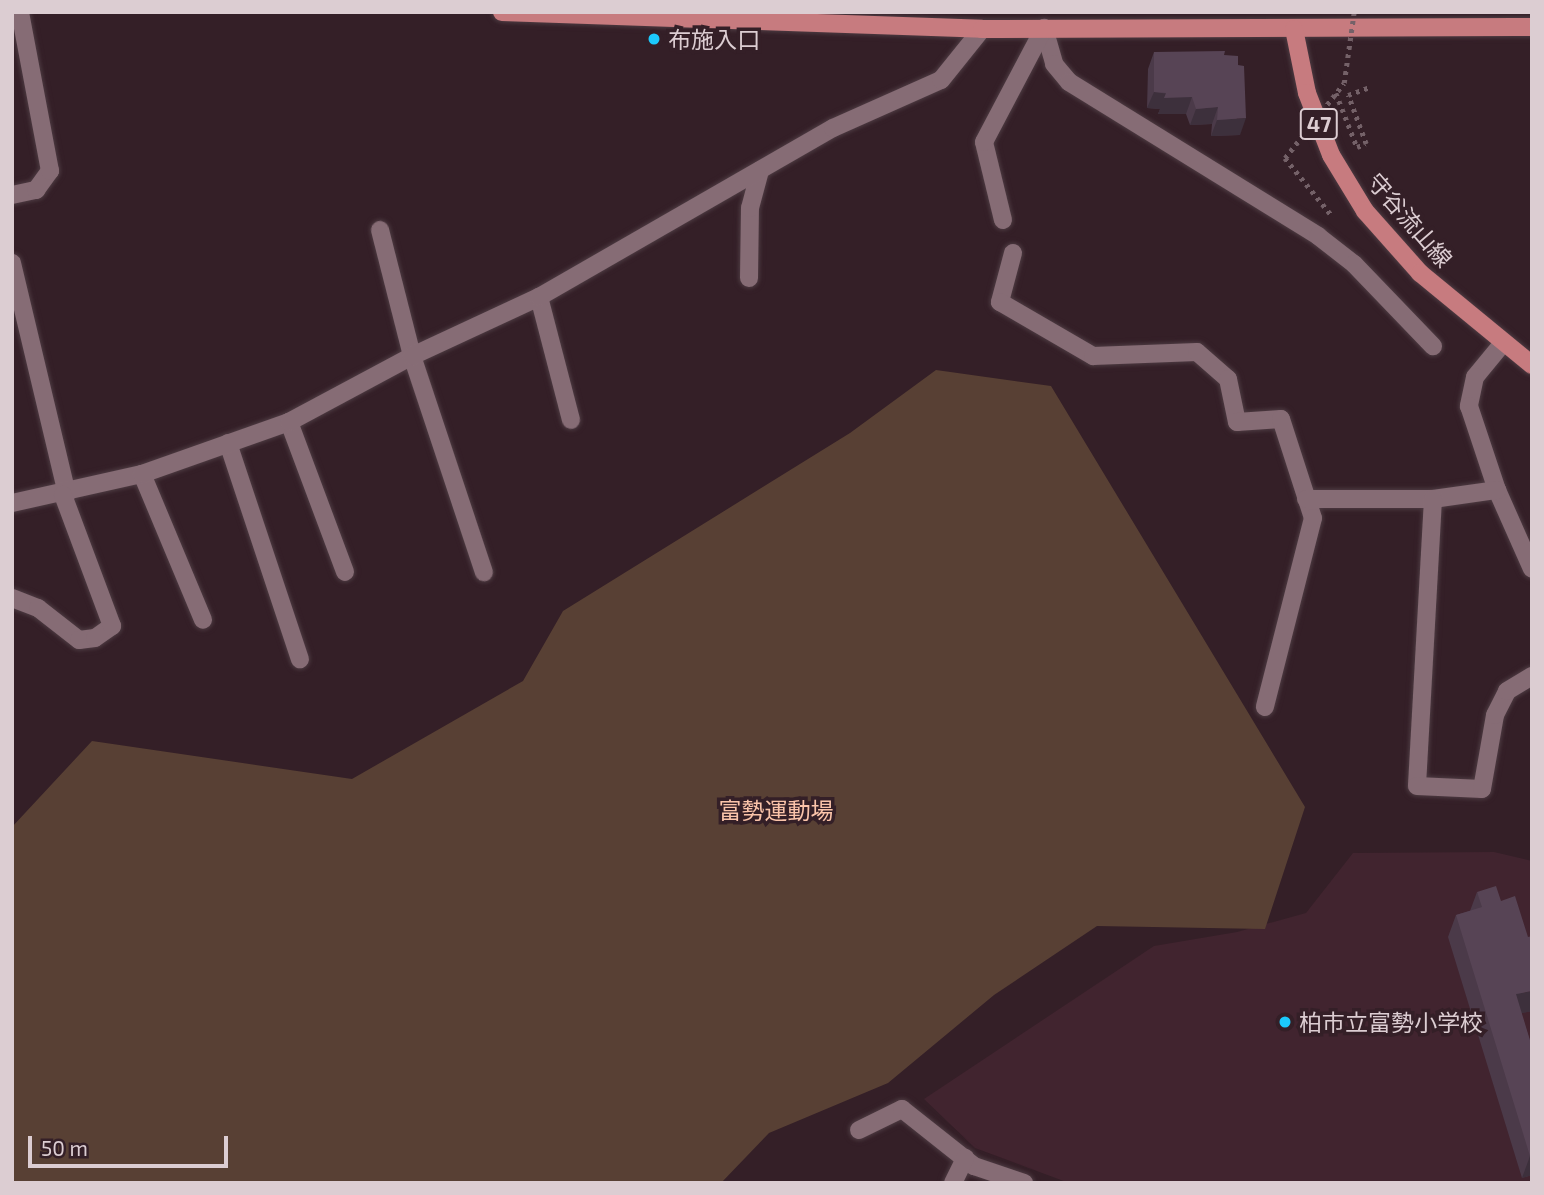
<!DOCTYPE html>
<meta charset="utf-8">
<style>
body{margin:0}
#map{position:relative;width:1544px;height:1195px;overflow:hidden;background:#341f27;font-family:"Exo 2","Noto Sans JP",sans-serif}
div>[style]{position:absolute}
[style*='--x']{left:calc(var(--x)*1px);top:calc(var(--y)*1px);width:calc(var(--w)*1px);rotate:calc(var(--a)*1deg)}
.built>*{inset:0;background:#41242f}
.green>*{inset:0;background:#584034}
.path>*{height:4.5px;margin-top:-2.25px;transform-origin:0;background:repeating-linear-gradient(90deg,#746168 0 3.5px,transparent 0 8.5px)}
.roads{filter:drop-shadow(0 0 2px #4d3b42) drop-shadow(0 0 2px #4d3b42)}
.minor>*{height:18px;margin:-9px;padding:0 9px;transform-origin:9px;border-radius:9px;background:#866c75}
.major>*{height:18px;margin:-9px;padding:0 9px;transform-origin:9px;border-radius:9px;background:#c77b7f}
.path-bridge>*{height:4.5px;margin-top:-2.25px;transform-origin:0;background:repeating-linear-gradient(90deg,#746168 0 3.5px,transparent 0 8.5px)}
.wall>*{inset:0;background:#4b3a49}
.shaded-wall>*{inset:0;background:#3d303c}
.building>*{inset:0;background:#574455}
.dots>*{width:19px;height:19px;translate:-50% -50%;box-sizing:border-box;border:4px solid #341f27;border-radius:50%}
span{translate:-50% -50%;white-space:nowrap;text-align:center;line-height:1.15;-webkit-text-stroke:7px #341f27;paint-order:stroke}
.shield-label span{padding:2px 5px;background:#341f27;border:2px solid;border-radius:5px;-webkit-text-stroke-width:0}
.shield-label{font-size:21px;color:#dccdd2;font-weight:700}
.poi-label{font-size:23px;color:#dccdd2}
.left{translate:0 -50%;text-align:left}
.street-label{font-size:23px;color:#dccdd2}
.park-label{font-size:23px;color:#fbc4aa}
.frame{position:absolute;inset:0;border:14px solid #dccdd2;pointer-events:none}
.scale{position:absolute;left:28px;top:1136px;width:200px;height:32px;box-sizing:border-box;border:4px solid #dccdd2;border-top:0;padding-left:9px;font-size:21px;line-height:24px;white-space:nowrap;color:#dccdd2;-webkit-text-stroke:5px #341f27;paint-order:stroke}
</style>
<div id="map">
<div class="built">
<div style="clip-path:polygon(1494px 852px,1532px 861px,1532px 1183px,1069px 1183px,975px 1148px,924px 1099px,1154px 946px,1237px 932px,1306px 913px,1353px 853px)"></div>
</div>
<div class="green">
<div style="clip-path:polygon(936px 370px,1051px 386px,1305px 807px,1265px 929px,1097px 926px,994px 995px,888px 1083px,769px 1133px,721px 1183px,12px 1183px,12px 827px,92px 741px,352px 779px,523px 681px,563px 611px,850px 433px)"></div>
</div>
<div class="path">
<div style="--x:1336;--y:93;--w:58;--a:68.7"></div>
<div style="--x:1357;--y:147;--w:9;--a:-18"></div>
<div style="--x:1366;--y:144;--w:52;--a:-110.2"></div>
<div style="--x:1348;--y:95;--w:23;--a:-20"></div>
<div style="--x:1285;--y:158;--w:76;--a:50.9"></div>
</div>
<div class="roads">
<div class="minor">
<div style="--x:1044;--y:28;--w:37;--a:74"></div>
<div style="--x:1054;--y:64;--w:23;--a:50"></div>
<div style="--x:1069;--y:82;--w:293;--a:31.7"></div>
<div style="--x:1318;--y:236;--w:46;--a:37.9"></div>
<div style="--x:1354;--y:264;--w:114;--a:46.1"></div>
<div style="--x:12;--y:195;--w:25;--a:-12"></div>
<div style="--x:36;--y:190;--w:24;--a:-54"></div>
<div style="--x:50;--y:171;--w:162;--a:-100.7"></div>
<div style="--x:1003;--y:220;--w:80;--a:-103.7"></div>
<div style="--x:984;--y:142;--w:129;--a:-62.2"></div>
<div style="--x:380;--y:230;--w:130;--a:75.7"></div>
<div style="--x:412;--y:356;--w:228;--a:71.6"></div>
<div style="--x:1013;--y:253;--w:51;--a:104.9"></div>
<div style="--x:1000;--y:302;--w:108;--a:30.1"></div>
<div style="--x:1093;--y:356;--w:104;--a:-2.2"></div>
<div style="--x:1197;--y:352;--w:41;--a:41.1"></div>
<div style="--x:1228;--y:379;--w:44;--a:78.2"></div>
<div style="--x:1237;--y:422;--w:44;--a:-3.9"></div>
<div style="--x:1281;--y:419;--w:104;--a:72.1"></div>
<div style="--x:1313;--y:518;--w:195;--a:104.3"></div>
<div style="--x:12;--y:263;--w:237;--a:76.6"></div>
<div style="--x:749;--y:278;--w:70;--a:-89.2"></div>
<div style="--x:750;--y:208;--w:39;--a:-75"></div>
<div style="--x:539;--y:297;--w:127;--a:75.4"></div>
<div style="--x:1503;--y:343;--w:44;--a:129.5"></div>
<div style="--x:1475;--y:377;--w:30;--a:102"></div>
<div style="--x:1469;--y:406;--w:89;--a:71.6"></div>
<div style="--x:1497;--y:490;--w:86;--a:66.1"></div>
<div style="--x:289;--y:422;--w:160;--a:69.5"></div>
<div style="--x:228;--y:443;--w:228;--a:71.6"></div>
<div style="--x:142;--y:474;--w:158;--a:67.3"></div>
<div style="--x:1306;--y:499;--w:127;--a:0"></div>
<div style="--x:1433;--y:499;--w:65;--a:-8"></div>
<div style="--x:1433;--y:499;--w:287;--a:93.2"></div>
<div style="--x:1417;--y:786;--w:65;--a:2.6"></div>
<div style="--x:1482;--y:789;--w:75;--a:-80"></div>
<div style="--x:1495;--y:715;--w:27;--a:-63"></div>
<div style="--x:1507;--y:691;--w:29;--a:-31"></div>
<div style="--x:12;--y:503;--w:133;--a:-12.6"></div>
<div style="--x:142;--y:474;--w:156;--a:-19.5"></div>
<div style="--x:289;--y:422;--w:140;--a:-28.2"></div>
<div style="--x:412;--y:356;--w:140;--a:-24.9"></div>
<div style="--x:539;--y:297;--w:339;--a:-29.9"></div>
<div style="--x:833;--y:128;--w:118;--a:-24"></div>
<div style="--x:941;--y:80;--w:65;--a:-51.2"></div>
<div style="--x:12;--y:598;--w:28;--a:21"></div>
<div style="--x:38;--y:608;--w:52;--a:38"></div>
<div style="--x:79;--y:640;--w:16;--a:-7"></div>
<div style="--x:95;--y:638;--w:21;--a:-35"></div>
<div style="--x:112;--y:626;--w:140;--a:-110.5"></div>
<div style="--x:859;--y:1130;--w:48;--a:-26"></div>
<div style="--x:902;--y:1109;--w:92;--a:38.4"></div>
<div style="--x:974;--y:1166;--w:53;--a:18.8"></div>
<div style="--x:953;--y:1183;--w:28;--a:-64"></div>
</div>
<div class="major">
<div style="--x:502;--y:12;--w:480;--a:2"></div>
<div style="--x:982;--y:29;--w:550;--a:-0.21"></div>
<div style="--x:1294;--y:29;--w:65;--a:78.5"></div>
<div style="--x:1307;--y:93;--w:66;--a:68.8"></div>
<div style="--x:1331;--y:155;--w:66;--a:58.7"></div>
<div style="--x:1365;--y:211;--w:83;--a:48.4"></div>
<div style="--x:1420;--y:273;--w:145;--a:39.4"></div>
</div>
</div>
<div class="path-bridge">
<div style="--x:1285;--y:158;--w:95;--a:-51.8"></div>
<div style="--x:1344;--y:83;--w:72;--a:-82"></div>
</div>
<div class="wall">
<div style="clip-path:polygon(1154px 52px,1224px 55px,1240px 135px,1211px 136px,1212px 124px,1190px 125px,1186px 114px,1158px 114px,1160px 109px,1147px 108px,1148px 69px)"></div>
<div style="clip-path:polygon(1477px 892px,1532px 1011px,1521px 1013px,1532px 1047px,1532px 1175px,1522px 1178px,1448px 937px,1456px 915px,1470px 911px)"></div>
</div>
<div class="shaded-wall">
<div style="clip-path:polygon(1154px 92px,1192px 97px,1186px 114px,1158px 114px,1160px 109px,1147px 108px)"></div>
<div style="clip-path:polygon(1218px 107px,1212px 124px,1190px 125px,1196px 109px)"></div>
<div style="clip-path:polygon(1246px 118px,1240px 135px,1211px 136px,1217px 120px)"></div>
<div style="clip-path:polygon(1532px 991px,1532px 1011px,1508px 1016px,1516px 994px)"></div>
<div style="clip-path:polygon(1530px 1156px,1532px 1156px,1532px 1175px,1522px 1178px)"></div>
</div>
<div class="building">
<div style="clip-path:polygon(1225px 51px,1224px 55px,1238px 56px,1238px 65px,1244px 66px,1246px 118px,1217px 120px,1218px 107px,1196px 109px,1192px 97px,1164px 98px,1166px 93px,1154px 92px,1154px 52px)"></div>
<div style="clip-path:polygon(1496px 886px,1501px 901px,1515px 896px,1528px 937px,1532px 936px,1532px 991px,1516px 994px,1532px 1047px,1532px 1156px,1530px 1156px,1456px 915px,1482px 907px,1477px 892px)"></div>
</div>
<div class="dots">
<div style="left:654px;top:39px;background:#1cc9fc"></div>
<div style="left:1285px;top:1022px;background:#1cc9fc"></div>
</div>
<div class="shield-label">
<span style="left:1319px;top:124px">47</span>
</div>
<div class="poi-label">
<span class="left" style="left:668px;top:39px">布施入口</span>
<span class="left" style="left:1299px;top:1022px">柏市立富勢小学校</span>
</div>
<div class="street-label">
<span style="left:1410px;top:220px;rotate:49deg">守谷流山線</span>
</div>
<div class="park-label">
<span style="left:776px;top:810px">富勢運動場</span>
</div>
<div class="frame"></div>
<div class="scale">50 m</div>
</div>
